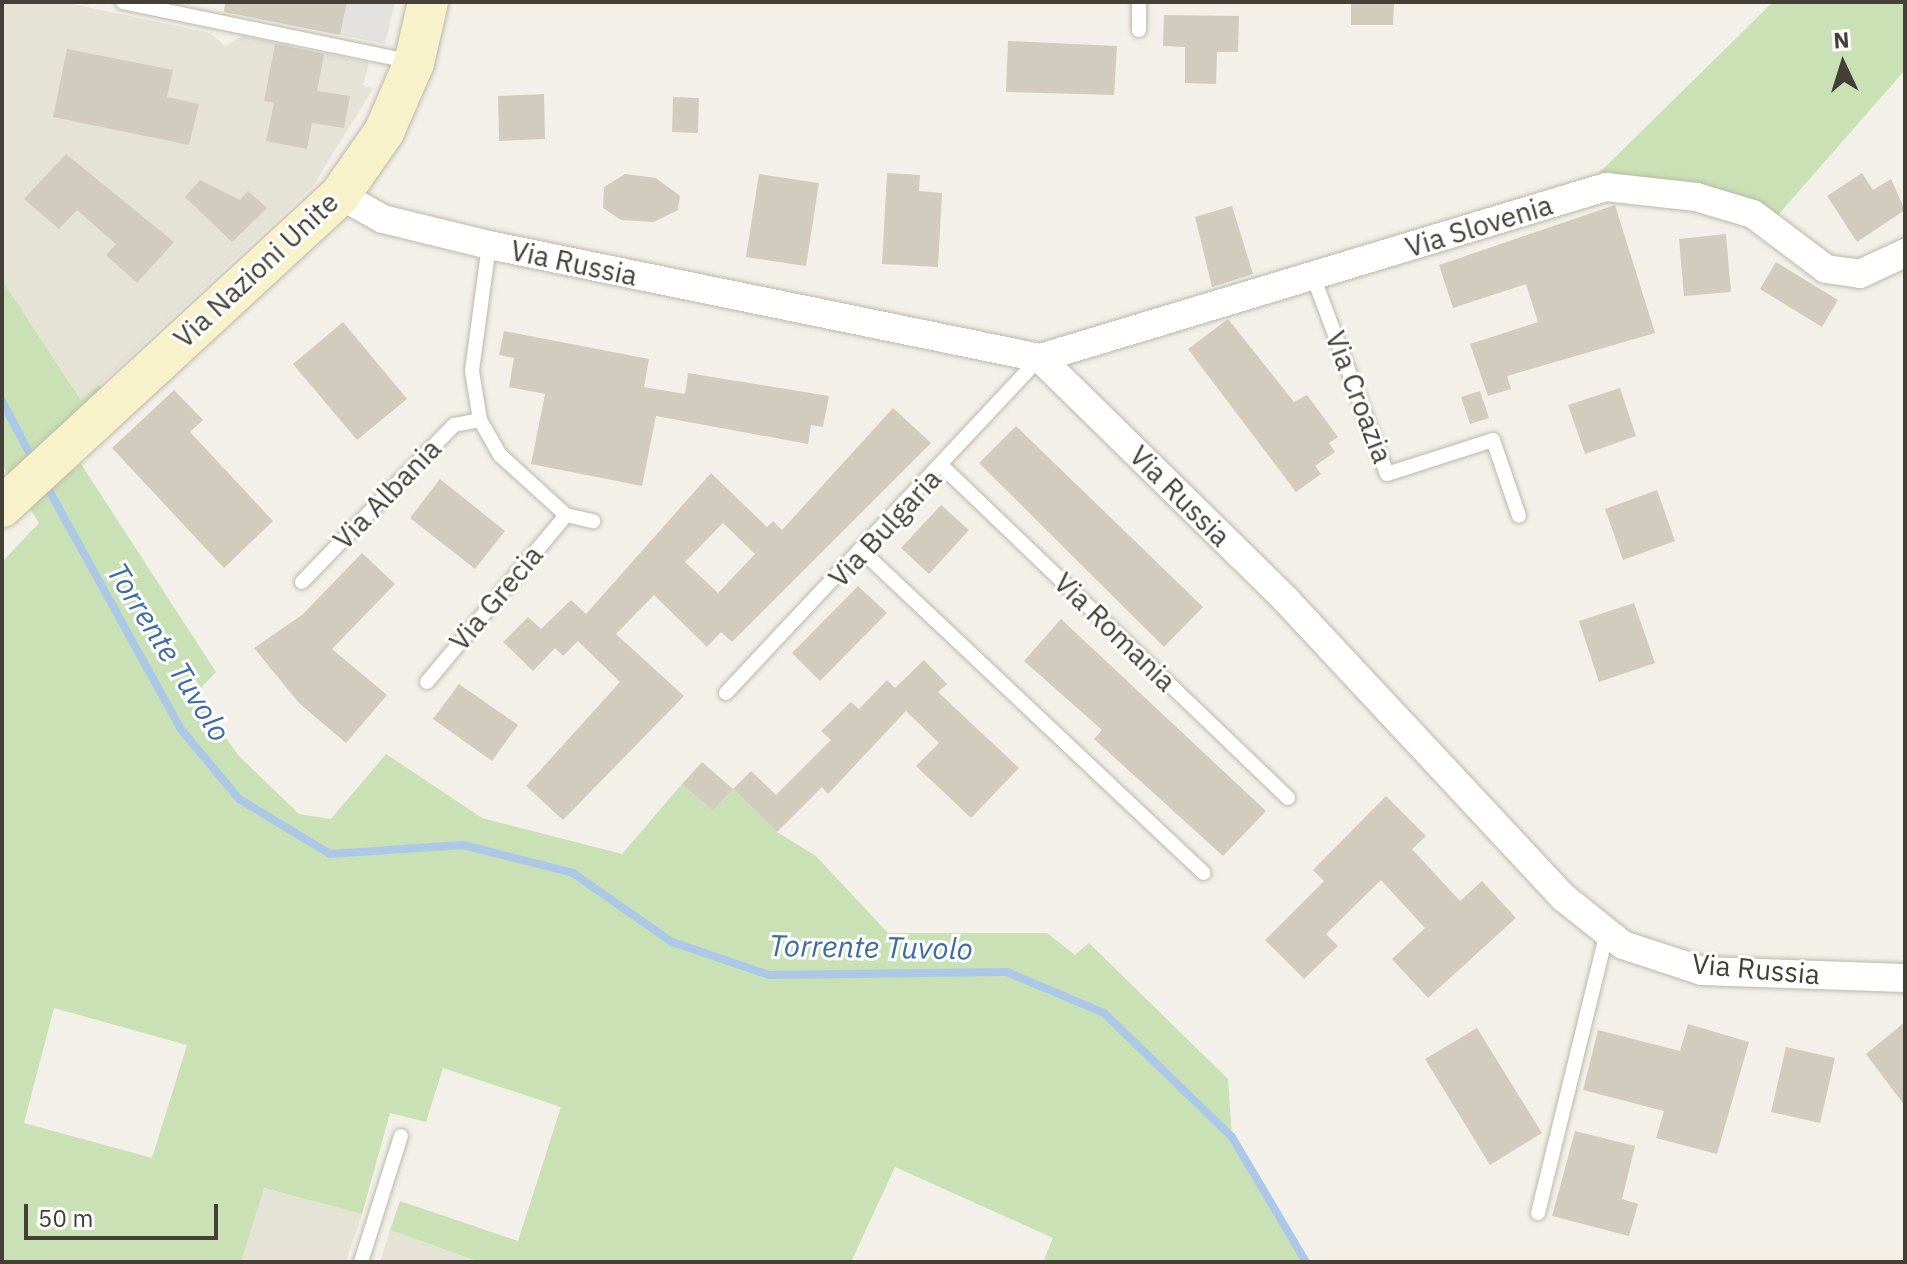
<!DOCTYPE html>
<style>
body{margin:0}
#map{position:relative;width:1907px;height:1264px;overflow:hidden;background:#f2f0e8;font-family:"IBM Plex Sans",sans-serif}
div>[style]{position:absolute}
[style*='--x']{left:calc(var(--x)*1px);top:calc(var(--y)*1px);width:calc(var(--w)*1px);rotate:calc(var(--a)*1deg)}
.residential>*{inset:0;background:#e5e2d6}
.green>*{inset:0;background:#c9e1b5}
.parking>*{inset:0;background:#e3e2df}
.stream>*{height:8px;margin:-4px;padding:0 4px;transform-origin:4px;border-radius:4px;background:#abc8e8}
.building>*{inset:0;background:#d2ccbe}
.roads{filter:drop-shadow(0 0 2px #bcb8ab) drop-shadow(0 0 2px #bcb8ab)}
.lane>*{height:14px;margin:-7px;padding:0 7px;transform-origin:7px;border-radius:7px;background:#fff}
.street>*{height:28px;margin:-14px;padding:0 14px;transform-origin:14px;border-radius:14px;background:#fff}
.secondary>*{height:40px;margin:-20px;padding:0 20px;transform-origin:20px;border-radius:20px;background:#f8f2cb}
span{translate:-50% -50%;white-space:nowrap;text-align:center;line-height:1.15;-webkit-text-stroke:6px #fff;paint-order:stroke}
.street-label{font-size:28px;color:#444037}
.water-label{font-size:30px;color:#3d6da3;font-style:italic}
.frame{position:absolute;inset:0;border:4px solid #444037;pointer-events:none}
.north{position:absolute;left:1803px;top:24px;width:80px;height:80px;-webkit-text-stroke:6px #fff;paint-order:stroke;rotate:356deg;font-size:22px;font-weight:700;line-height:32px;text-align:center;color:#444037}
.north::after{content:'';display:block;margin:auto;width:28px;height:36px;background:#444037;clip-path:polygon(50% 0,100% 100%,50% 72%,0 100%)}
.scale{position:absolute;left:24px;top:1204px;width:194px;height:36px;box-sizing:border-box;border:4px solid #444037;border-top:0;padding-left:10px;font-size:24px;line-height:28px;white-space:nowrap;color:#444037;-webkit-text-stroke:6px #fff;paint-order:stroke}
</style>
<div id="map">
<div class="residential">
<div style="clip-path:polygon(2px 2px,63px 2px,210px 33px,225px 46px,243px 36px,369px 63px,363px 85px,373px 89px,313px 186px,82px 401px,2px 280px)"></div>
<div style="clip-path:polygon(263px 1188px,362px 1214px,346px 1262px,241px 1262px)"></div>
<div style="clip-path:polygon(390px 1230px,480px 1262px,380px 1262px)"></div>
</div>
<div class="green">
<div style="clip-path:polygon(1773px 2px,1905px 2px,1905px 70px,1778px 215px,1691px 183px,1597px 175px)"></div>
<div style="clip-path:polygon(evenodd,2px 280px,81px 400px,99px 385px,107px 394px,51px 439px,70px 472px,81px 464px,216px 672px,195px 694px,238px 755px,299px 814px,331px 819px,386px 754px,482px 818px,622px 854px,682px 784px,713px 811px,733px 789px,777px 832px,816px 856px,888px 933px,1047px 933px,1075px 955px,1089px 943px,1228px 1079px,1232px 1137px,1306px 1262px,1043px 1262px,1053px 1238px,895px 1167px,851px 1262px,480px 1262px,390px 1230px,400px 1201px,518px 1241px,561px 1107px,443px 1068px,426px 1122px,390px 1113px,362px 1214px,264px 1188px,241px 1262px,2px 1262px,2px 562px,39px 523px,2px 465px,2px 280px,54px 1008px,187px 1045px,152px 1158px,24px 1123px,54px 1008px)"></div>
</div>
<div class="parking">
<div style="clip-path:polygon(347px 2px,395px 2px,385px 44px,340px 35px)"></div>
</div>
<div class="stream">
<div style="--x:2;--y:401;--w:71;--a:62.4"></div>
<div style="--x:45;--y:483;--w:280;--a:61.1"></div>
<div style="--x:180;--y:728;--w:92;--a:50.3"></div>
<div style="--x:239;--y:799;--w:106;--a:31.1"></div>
<div style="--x:330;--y:854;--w:133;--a:-3.9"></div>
<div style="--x:463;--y:845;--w:114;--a:14.3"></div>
<div style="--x:573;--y:873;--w:121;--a:34.9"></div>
<div style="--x:672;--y:942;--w:102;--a:18.8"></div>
<div style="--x:769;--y:975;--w:238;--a:-0.7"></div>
<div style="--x:1007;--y:972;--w:105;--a:22.9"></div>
<div style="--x:1104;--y:1013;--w:178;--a:44.1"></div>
<div style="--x:1232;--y:1137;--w:145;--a:59.4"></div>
</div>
<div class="building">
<div style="clip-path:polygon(225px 2px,347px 2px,340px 35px,224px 12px)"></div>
<div style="clip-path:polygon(1351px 2px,1394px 2px,1393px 25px,1351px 25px)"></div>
<div style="clip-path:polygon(1164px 15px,1239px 16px,1238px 52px,1217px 52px,1216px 84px,1185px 83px,1185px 47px,1163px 46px)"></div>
<div style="clip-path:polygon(1008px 41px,1117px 46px,1114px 95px,1006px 92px)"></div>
<div style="clip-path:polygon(275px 44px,324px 54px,317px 91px,350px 96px,344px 128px,312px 123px,307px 149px,266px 141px,274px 103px,264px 101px)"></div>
<div style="clip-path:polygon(67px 49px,173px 70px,167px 97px,199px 104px,189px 145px,53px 117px)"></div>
<div style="clip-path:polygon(544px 94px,545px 139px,499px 141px,498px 96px)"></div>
<div style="clip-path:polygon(673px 97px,699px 98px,698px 133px,672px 132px)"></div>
<div style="clip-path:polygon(66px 154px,174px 242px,137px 283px,106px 255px,116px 244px,77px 210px,59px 229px,24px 199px)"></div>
<div style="clip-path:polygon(887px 173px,920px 175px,919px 191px,942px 193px,938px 267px,882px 264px)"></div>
<div style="clip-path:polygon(1862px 173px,1873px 190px,1891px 179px,1905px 210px,1857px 242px,1827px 196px)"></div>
<div style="clip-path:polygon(625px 174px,656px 178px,680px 196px,678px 210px,654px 222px,621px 220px,603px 208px,604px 187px)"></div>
<div style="clip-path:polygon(759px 174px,819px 183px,806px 266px,746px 257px)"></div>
<div style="clip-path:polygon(200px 180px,240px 200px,248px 191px,267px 208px,232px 242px,185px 197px)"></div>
<div style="clip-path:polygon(1615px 205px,1655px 333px,1507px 376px,1511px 389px,1488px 396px,1470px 344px,1538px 322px,1526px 284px,1453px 308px,1439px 265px)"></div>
<div style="clip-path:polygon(1232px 206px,1253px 274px,1212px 287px,1195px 217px)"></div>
<div style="clip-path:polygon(1726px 234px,1731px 292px,1684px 296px,1679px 239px)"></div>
<div style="clip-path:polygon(1776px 262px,1838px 300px,1822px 327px,1760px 289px)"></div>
<div style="clip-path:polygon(1228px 319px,1294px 402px,1307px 395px,1338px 437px,1329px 443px,1335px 452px,1315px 466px,1321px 474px,1296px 492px,1188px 349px)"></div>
<div style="clip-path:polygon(343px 322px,407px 399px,357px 440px,293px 364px)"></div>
<div style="clip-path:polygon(504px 331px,649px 359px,644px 387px,685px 394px,688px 373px,829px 396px,823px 427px,811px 425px,808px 444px,656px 416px,642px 486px,531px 464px,545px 394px,509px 387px,514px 358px,499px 355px)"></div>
<div style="clip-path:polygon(1620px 388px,1636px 436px,1585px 454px,1568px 405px)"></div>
<div style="clip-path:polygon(174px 390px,203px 420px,190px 432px,273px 521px,224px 568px,112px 448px)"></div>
<div style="clip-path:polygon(1480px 391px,1489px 418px,1470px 424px,1461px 397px)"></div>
<div style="clip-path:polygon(evenodd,893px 408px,931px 443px,732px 642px,721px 632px,707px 647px,654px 595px,616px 634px,684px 696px,563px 820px,526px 786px,620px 682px,578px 641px,563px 656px,555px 648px,533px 671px,503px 642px,528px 617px,541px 629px,571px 600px,586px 614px,711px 473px,767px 527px,773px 521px,782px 530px,893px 408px,723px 523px,755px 554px,718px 593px,685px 562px,723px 523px)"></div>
<div style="clip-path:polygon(1016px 426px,1203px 607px,1164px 647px,979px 463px)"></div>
<div style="clip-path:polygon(440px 479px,505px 531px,475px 569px,410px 518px)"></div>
<div style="clip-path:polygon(1657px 490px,1675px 541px,1623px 560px,1605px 509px)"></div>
<div style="clip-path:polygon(941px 505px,969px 530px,929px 574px,901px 548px)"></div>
<div style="clip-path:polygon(362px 553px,395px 584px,332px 649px,387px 695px,346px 743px,299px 703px,254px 648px,302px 615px)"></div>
<div style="clip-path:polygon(858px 586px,887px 613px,820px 681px,792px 653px)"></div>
<div style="clip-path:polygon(1634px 603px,1655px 663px,1599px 682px,1579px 621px)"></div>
<div style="clip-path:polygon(1061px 619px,1266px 811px,1223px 856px,1094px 739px,1102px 730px,1024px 661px)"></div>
<div style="clip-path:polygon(924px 660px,947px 684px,938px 692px,1019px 768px,971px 818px,916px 766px,939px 743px,906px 711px,828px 794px,822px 787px,777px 832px,733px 789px,751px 771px,776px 795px,831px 740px,821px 731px,851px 702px,859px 709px,887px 680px,895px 688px)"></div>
<div style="clip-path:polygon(459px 684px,518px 725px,492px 761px,433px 719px)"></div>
<div style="clip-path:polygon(702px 762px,733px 789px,713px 811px,682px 784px)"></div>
<div style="clip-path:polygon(1386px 796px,1426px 836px,1412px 849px,1460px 901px,1482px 881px,1516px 918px,1428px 998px,1392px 959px,1425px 928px,1381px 880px,1326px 934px,1338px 946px,1304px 979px,1265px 940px,1324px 881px,1313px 870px)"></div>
<div style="clip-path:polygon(1905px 1022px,1905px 1106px,1866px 1054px)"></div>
<div style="clip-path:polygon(1688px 1024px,1749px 1042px,1717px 1154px,1656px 1138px,1664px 1111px,1583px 1090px,1598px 1030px,1680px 1051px)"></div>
<div style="clip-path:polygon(1477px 1028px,1542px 1133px,1490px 1165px,1425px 1059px)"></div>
<div style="clip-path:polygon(1786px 1047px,1835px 1058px,1820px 1123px,1771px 1112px)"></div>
<div style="clip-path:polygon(1575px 1131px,1635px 1146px,1622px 1199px,1638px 1204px,1629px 1236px,1552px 1216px)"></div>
</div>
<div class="roads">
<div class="lane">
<div style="--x:123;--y:2;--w:296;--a:11.7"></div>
<div style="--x:1139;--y:30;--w:28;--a:-90"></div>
<div style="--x:489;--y:245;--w:127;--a:97.7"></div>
<div style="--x:472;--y:371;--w:50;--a:80.7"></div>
<div style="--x:480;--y:420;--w:40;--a:60.3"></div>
<div style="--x:500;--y:455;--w:89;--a:42.3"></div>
<div style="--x:566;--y:515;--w:28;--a:13"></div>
<div style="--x:1313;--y:276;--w:211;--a:69.5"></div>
<div style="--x:1387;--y:474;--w:111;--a:-17.8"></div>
<div style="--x:1493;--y:440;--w:80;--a:71.1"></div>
<div style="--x:943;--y:467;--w:478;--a:43.8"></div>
<div style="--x:863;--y:552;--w:468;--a:43.3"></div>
<div style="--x:302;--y:582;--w:219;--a:-45.9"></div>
<div style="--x:454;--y:425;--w:26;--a:-11"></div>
<div style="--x:427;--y:682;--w:217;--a:-50.2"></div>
<div style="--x:726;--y:693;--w:459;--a:-46.9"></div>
<div style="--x:1538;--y:1213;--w:289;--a:-76.2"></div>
<div style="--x:361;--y:1262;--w:132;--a:-72.4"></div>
</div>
<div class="street">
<div style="--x:340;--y:195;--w:49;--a:29.2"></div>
<div style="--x:383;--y:219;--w:109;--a:13.8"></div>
<div style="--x:489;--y:245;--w:562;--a:11.59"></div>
<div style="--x:1040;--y:358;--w:346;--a:44.5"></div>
<div style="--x:1287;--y:601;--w:405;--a:47"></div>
<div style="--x:1563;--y:897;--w:77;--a:38.7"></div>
<div style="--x:1623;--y:945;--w:83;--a:18.2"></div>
<div style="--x:1702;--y:971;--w:203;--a:2"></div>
<div style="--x:1040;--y:358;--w:591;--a:-16.81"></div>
<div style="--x:1606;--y:187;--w:91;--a:6.3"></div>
<div style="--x:1696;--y:197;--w:59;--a:16.6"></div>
<div style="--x:1753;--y:214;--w:91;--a:37"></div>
<div style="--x:1826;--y:269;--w:34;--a:8"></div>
<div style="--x:1860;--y:274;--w:50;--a:-25"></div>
</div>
<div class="secondary">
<div style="--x:2;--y:507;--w:460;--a:-42.7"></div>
<div style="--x:340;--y:195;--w:77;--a:-55.1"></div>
<div style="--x:384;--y:132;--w:75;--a:-66.5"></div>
<div style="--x:414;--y:63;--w:63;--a:-77.1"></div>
</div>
</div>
<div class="street-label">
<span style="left:1479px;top:226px;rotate:-17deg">Via Slovenia</span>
<span style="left:574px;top:263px;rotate:12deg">Via Russia</span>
<span style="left:256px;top:270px;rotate:-43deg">Via Nazioni Unite</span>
<span style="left:1359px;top:397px;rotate:69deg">Via Croazia</span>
<span style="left:387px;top:494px;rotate:-46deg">Via Albania</span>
<span style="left:1180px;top:496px;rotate:45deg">Via Russia</span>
<span style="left:885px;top:528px;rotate:-47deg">Via Bulgaria</span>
<span style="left:496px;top:598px;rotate:-50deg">Via Grecia</span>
<span style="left:1115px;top:632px;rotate:44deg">Via Romania</span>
<span style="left:1756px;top:969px;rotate:5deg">Via Russia</span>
</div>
<div class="water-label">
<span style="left:169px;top:652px;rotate:58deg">Torrente Tuvolo</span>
<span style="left:871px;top:947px;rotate:1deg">Torrente Tuvolo</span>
</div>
<div class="frame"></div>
<div class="north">N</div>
<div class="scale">50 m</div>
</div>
